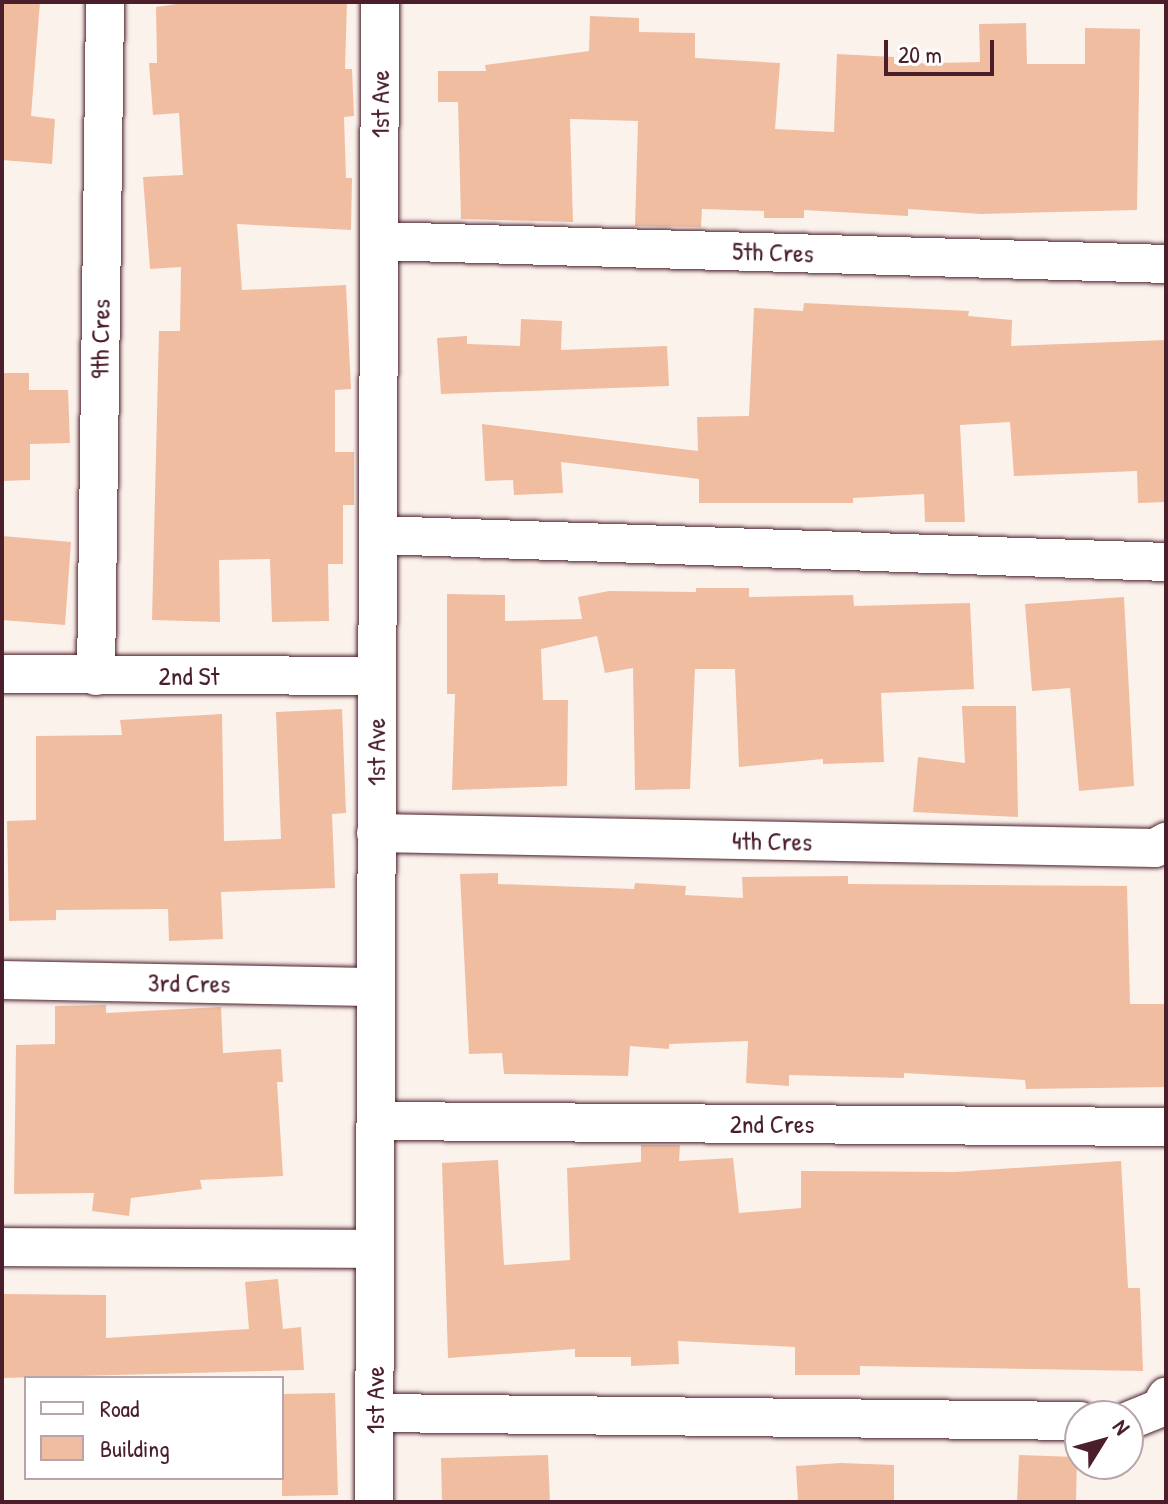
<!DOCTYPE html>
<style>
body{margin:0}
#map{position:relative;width:1168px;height:1504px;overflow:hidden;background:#fcf2ec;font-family:"Patrick Hand",sans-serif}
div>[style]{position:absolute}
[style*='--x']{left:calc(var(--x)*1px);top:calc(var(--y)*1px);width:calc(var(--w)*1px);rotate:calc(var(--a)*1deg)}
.building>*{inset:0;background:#f0bda1}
.roads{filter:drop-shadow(0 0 2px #4a1f2b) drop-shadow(0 0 2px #4a1f2b)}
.minor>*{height:38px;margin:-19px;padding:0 19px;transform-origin:19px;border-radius:19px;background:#fff}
span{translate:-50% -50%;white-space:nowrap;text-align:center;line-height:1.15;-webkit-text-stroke:7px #fff;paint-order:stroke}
.street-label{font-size:26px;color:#4a1f2b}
.frame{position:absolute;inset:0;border:4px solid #4a1f2b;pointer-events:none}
.legend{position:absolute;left:24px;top:1376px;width:260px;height:104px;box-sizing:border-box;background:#fff;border:2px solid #b7a5aa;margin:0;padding:10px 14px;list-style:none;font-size:24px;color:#4a1f2b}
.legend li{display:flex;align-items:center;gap:16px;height:40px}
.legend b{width:40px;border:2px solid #b7a5aa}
.north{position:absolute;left:1064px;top:1400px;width:80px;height:80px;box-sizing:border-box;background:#fff;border:2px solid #b7a5aa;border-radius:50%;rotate:53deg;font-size:22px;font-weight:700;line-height:32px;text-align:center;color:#4a1f2b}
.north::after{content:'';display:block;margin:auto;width:28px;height:36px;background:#4a1f2b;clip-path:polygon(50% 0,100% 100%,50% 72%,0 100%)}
.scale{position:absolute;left:884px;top:40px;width:110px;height:36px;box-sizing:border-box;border:4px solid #4a1f2b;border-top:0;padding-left:10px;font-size:24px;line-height:28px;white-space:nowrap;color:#4a1f2b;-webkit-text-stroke:6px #fff;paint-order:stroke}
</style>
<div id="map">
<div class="building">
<div style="clip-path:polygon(2px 2px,40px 2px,31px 116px,55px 119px,52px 164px,2px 160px)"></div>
<div style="clip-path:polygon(190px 2px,347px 2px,345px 69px,352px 69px,354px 116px,344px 117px,346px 178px,352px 178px,351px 230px,237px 224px,242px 290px,346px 285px,351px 389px,335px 390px,335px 452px,354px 452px,354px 505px,343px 505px,343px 564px,328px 564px,329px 621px,272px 622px,270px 559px,219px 560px,220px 622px,152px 620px,159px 331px,180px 331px,181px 267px,150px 269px,143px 177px,183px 175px,179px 113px,153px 115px,149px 63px,157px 63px,156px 7px)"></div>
<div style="clip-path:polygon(590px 16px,639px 18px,639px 32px,695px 33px,695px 58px,780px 63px,775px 129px,834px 132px,837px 54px,894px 57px,894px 64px,980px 62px,979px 24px,1026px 23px,1027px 64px,1085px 64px,1085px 28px,1140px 29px,1137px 210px,981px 214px,908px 209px,908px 216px,804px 210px,804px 218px,764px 218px,764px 211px,702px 209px,701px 227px,635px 226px,638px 121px,570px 119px,573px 222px,461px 219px,458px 102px,438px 102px,438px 71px,486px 71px,485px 65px,589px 51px)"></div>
<div style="clip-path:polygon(804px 303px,969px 311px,968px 316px,1012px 320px,1011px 346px,1166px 340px,1166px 502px,1138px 503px,1137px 471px,1014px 476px,1010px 422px,960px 425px,965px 522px,925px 522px,924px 494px,853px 498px,853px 503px,699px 503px,699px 479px,561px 462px,563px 493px,514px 495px,513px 480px,485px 481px,482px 424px,698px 451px,697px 417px,749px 416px,754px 308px,803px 311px)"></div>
<div style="clip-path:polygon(521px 319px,562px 321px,561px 350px,667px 346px,669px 386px,441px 394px,437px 338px,467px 336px,467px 344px,520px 346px)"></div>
<div style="clip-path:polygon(2px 373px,29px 373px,29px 390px,68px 390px,70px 443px,30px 444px,30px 480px,2px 481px)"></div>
<div style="clip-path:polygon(2px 536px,71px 542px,65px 625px,2px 620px)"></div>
<div style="clip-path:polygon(696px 588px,749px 588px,749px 597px,853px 595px,854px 606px,970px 603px,974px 689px,881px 693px,884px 762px,823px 764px,823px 759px,739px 767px,735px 669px,695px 669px,690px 789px,635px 790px,633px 668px,605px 673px,597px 636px,541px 649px,543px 700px,568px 700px,567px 786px,452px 790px,455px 694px,447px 694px,447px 594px,505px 595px,505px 621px,582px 619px,578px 597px,609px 591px,696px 592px)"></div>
<div style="clip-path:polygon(1124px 597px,1134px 786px,1079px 791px,1070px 688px,1032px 691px,1025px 604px)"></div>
<div style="clip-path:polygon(962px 706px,1016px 706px,1018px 817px,913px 812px,918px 757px,965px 763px)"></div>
<div style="clip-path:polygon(342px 709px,346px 813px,332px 814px,335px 888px,221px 892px,223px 939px,169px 941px,168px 909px,56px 910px,56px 920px,9px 921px,7px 821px,36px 820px,36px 736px,122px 735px,120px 720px,222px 714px,224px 841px,281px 839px,276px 712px)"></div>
<div style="clip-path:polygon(498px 873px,498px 884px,634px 889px,635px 883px,686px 886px,685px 895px,743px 898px,742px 877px,848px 876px,848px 884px,1127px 886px,1130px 1004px,1166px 1004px,1166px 1087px,1026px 1089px,1025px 1080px,904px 1073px,904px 1078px,789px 1075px,789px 1086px,746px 1083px,748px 1041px,669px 1044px,669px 1049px,630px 1046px,628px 1076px,504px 1074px,502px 1053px,469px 1054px,460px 874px)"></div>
<div style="clip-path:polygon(106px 1005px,106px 1013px,221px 1007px,223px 1053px,281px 1049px,283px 1082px,277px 1082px,283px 1176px,200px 1180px,202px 1189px,131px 1198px,129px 1216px,92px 1211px,94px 1193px,14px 1194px,16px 1045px,55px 1044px,55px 1006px)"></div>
<div style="clip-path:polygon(641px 1145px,680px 1145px,679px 1161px,733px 1158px,739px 1213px,801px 1208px,801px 1171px,955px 1172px,1121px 1161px,1128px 1288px,1140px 1288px,1143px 1371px,860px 1366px,860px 1375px,795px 1375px,795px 1347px,678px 1341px,679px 1364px,631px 1366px,631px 1357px,575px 1357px,575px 1349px,448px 1358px,442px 1163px,498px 1160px,504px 1265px,570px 1260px,567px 1168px,641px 1162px)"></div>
<div style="clip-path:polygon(278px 1279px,283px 1329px,301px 1327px,304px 1370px,3px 1378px,3px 1294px,106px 1295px,106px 1338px,249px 1329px,245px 1282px)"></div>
<div style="clip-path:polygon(335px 1393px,338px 1495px,282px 1496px,282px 1394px)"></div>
<div style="clip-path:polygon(548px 1455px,550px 1502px,442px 1502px,441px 1458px)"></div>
<div style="clip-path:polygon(1019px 1455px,1077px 1457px,1076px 1502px,1017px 1502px)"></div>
<div style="clip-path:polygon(841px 1463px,894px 1465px,894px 1502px,798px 1502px,796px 1466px)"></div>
</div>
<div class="roads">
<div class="minor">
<div style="--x:379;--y:241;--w:787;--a:1.67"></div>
<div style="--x:378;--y:535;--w:788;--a:1.96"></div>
<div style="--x:2;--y:674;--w:375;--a:0.3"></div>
<div style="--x:96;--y:676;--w:674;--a:-89.23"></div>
<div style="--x:376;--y:833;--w:779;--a:1.1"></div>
<div style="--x:1155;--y:848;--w:13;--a:-29"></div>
<div style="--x:2;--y:980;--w:374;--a:1.1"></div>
<div style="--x:378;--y:1121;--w:788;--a:0.44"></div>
<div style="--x:2;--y:1247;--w:372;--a:0.3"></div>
<div style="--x:376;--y:1413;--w:704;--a:0.65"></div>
<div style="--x:1128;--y:1421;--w:35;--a:-22"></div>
<div style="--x:1160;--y:1408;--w:13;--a:-61"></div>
<div style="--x:374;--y:1502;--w:1500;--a:-89.77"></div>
</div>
</div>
<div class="street-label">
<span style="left:380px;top:104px;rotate:-90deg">1st Ave</span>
<span style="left:773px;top:252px;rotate:2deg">5th Cres</span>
<span style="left:100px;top:339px;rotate:-89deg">9th Cres</span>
<span style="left:189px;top:676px">2nd St</span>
<span style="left:376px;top:752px;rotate:-90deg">1st Ave</span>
<span style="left:772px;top:841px;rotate:1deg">4th Cres</span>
<span style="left:189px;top:983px;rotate:1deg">3rd Cres</span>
<span style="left:772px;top:1124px">2nd Cres</span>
<span style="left:375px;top:1400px;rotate:-90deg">1st Ave</span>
</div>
<div class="frame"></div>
<ul class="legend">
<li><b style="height:10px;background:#fff"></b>Road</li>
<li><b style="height:22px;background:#f0bda1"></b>Building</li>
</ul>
<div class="north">N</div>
<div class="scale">20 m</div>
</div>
